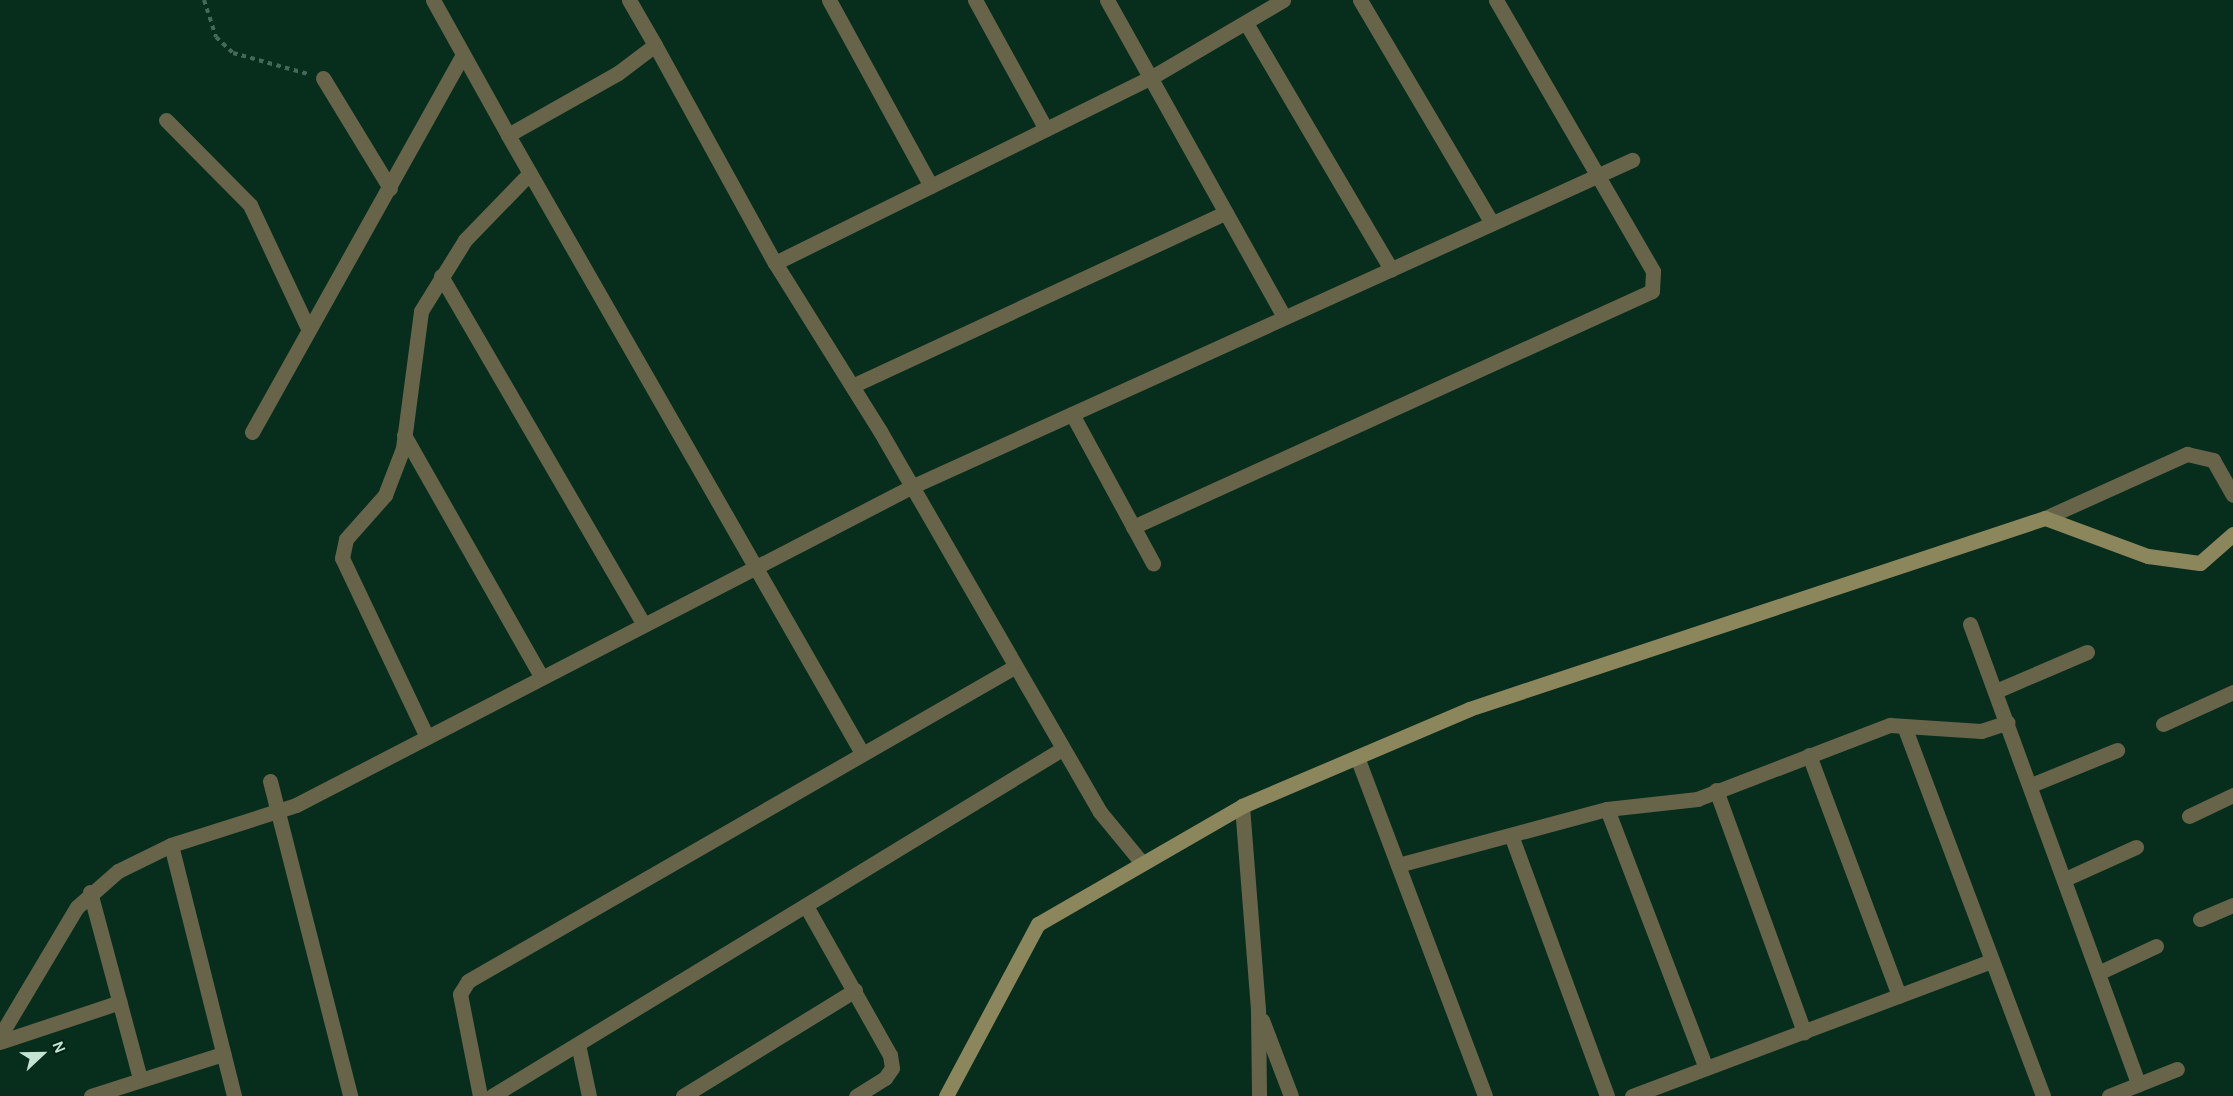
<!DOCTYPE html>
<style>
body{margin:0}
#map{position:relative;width:2233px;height:1096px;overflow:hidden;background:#072d1d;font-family:Karla,sans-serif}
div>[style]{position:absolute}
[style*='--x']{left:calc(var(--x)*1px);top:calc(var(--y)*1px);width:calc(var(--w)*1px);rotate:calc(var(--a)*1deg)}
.path>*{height:4px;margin-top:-2px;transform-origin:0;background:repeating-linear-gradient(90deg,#456958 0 4.5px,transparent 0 9px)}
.minor>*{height:15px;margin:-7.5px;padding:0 7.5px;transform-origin:7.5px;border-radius:7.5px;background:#67644a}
.secondary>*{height:15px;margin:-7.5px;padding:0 7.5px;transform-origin:7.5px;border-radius:7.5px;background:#8c865c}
span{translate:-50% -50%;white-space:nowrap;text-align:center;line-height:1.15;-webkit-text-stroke:4.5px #002314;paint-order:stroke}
.north{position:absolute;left:12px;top:1024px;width:60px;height:60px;-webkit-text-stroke:4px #002314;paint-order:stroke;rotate:68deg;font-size:16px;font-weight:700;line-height:24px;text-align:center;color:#c3e4d2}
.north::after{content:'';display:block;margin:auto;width:21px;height:27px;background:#c3e4d2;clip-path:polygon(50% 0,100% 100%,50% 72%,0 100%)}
</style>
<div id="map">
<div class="path">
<div style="--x:204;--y:0;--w:39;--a:72"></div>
<div style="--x:216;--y:37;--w:23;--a:43"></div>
<div style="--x:233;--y:53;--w:78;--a:15.6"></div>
</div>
<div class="minor">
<div style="--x:433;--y:0;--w:154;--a:60.9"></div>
<div style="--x:508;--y:135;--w:126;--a:-29.4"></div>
<div style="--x:618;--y:73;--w:46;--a:-37.1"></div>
<div style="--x:655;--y:45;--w:249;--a:61.2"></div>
<div style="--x:629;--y:0;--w:52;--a:60"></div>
<div style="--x:829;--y:0;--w:212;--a:61.3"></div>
<div style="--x:975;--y:0;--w:147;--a:61.2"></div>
<div style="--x:1107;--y:0;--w:363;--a:60.8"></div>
<div style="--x:1360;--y:0;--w:259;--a:59.4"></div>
<div style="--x:1246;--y:23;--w:286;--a:59.5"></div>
<div style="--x:323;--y:78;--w:129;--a:58.7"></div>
<div style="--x:166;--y:120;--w:120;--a:45.3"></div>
<div style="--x:250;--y:205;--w:134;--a:64.8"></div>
<div style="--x:508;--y:135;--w:712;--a:60.2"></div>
<div style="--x:441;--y:276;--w:402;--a:59.8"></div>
<div style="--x:852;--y:386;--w:412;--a:-24.9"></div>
<div style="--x:1072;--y:414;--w:170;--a:61.5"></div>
<div style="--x:252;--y:432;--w:428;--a:-60.8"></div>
<div style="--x:404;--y:435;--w:277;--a:60.4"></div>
<div style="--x:2045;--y:518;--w:156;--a:-24.3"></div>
<div style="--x:2187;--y:454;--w:27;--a:13"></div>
<div style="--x:2213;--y:460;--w:40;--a:60.3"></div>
<div style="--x:1133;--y:527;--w:570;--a:-24.45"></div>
<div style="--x:1652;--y:291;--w:20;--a:-87"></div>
<div style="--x:1653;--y:271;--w:313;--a:-120.1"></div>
<div style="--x:1970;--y:624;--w:490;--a:69.9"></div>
<div style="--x:1996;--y:691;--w:99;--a:-23.2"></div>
<div style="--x:2163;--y:724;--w:77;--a:-24.6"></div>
<div style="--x:1904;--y:726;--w:395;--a:69.4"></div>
<div style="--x:427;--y:737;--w:198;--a:-115.4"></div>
<div style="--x:342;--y:558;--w:19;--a:-78"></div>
<div style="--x:346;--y:539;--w:59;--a:-48.4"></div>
<div style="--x:385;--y:495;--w:50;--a:-69"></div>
<div style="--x:403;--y:448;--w:138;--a:-82.5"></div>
<div style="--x:421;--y:311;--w:84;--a:-58.2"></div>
<div style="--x:465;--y:240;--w:93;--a:-45.9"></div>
<div style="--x:1809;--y:755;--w:257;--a:69.5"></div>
<div style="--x:1357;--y:757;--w:362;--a:69.3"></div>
<div style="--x:270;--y:781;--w:325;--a:75.7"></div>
<div style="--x:2031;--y:785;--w:93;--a:-22.1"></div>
<div style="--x:1716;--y:790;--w:258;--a:70"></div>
<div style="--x:1242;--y:806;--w:206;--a:85.5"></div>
<div style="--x:1258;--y:1011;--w:85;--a:89.3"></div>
<div style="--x:1607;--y:809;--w:277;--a:69.1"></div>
<div style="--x:2189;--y:816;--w:49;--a:-25.5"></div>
<div style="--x:1511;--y:835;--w:278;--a:69.8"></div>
<div style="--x:171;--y:845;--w:259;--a:75.9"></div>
<div style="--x:1142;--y:863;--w:66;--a:-129.5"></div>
<div style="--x:1100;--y:812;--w:440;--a:-120"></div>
<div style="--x:880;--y:431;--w:198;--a:-122"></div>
<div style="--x:775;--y:263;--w:420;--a:-26.3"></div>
<div style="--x:1152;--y:77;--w:152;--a:-30.4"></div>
<div style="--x:1398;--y:865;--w:216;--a:-15"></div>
<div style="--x:1607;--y:809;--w:91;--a:-6.3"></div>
<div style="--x:1697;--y:799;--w:207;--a:-21"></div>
<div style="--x:1890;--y:725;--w:91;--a:3.8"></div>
<div style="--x:1981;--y:731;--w:28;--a:-18"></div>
<div style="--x:2065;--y:879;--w:78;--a:-24.3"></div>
<div style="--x:90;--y:892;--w:194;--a:75"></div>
<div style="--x:806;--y:906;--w:171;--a:60.6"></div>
<div style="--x:890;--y:1055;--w:13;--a:81"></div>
<div style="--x:892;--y:1068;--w:12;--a:125"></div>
<div style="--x:885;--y:1078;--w:34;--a:148"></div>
<div style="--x:2200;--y:919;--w:36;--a:-23"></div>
<div style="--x:2098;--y:973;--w:64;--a:-25"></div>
<div style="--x:1262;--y:1020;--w:81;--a:69.1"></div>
<div style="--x:0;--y:1036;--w:150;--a:-59.2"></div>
<div style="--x:77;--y:907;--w:55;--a:-41.3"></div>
<div style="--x:118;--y:871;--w:59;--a:-26.1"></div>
<div style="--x:171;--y:845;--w:131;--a:-17.7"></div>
<div style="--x:296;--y:805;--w:692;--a:-27.34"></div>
<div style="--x:911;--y:487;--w:792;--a:-24.4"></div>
<div style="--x:0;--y:1042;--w:126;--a:-18.4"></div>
<div style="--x:578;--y:1044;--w:53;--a:78.1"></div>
<div style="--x:91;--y:1096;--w:139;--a:-17.7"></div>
<div style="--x:480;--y:1096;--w:104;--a:-101.1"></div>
<div style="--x:460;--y:994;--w:15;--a:-58"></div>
<div style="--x:468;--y:981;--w:630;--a:-29.9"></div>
<div style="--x:492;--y:1096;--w:667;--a:-31.33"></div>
<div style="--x:683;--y:1096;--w:202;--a:-31.6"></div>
<div style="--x:1632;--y:1096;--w:384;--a:-20.6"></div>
<div style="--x:2109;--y:1096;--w:73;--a:-21.7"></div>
</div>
<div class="secondary">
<div style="--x:946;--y:1096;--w:195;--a:-61.9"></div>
<div style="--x:1038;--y:924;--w:236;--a:-30"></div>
<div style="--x:1242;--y:806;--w:247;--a:-23.1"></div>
<div style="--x:1469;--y:709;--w:607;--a:-18.35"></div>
<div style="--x:2045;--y:518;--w:110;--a:20.3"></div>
<div style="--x:2148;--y:556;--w:52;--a:7.7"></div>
<div style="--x:2200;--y:563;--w:44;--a:-41.3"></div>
</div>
<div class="north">N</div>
</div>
